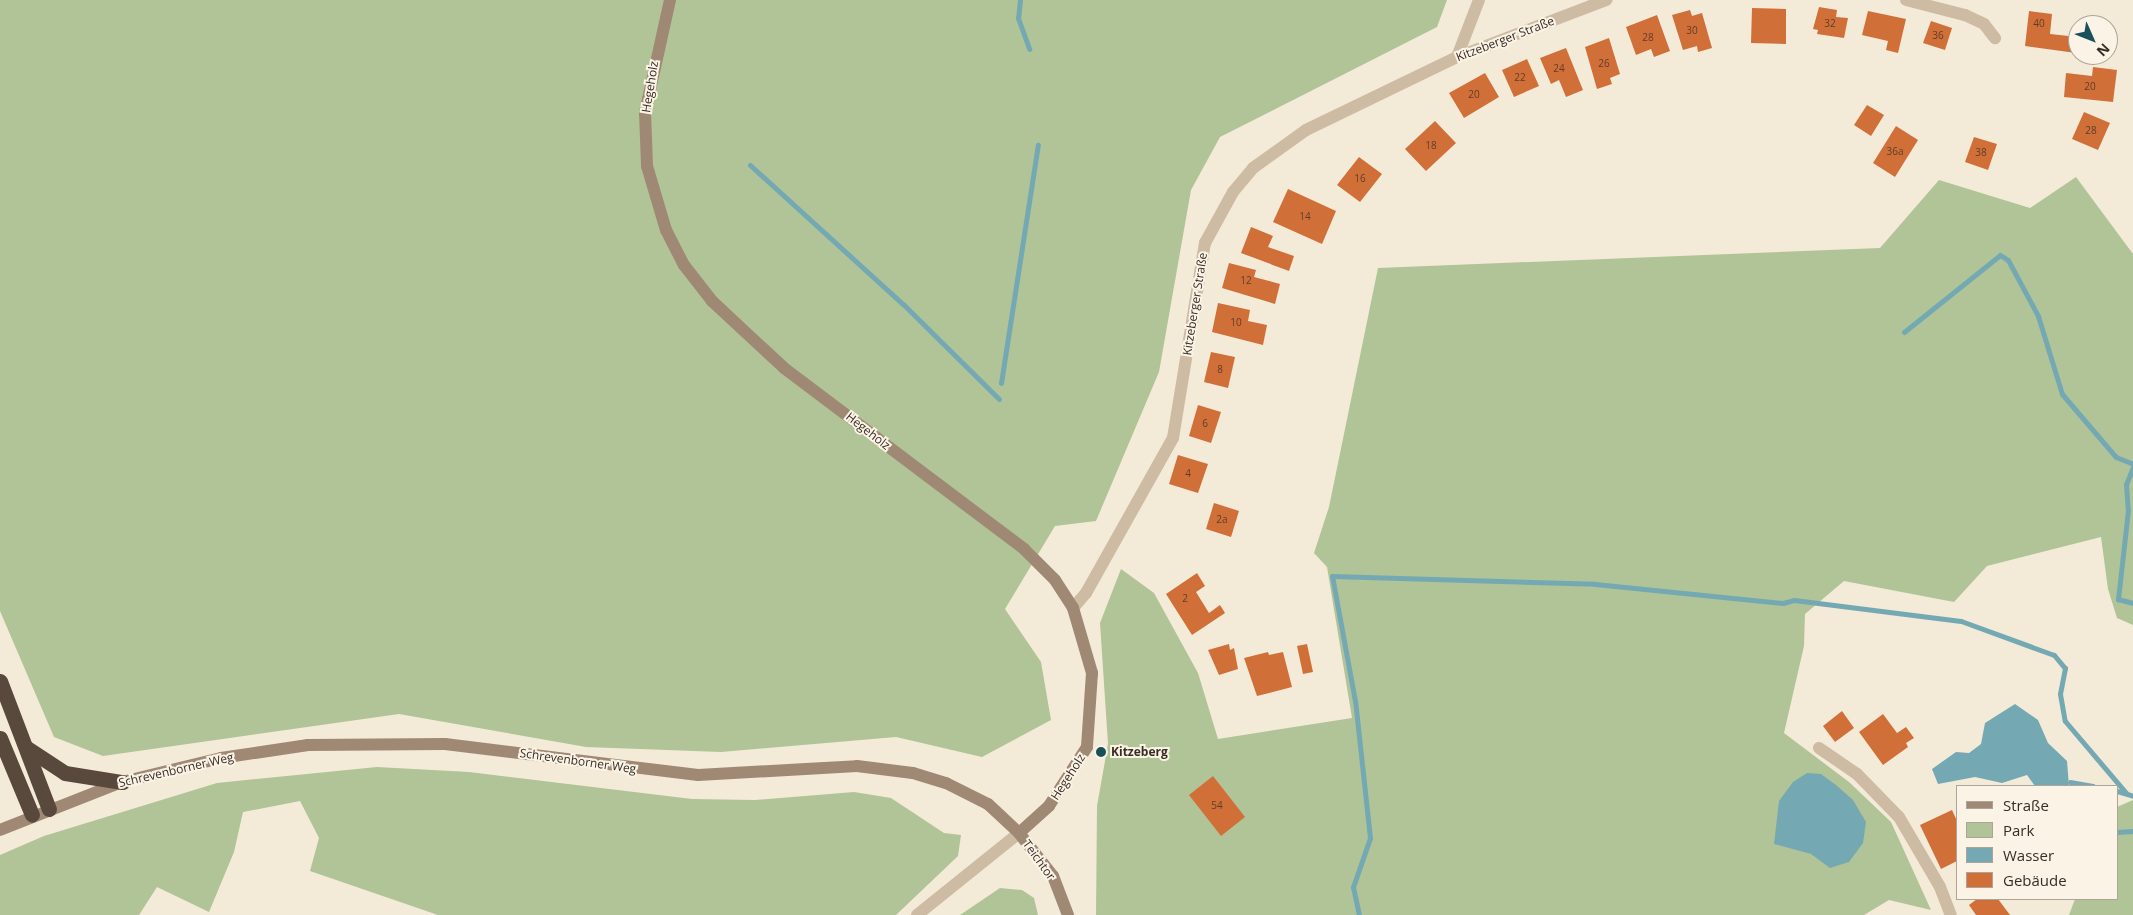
<!DOCTYPE html>
<meta charset="utf-8">
<style>
body{margin:0}
#map{position:relative;width:2133px;height:915px;overflow:hidden;background:#f4ead8;font-family:"Open Sans",sans-serif}
div>[style]{position:absolute}
[style*='--x']{left:calc(var(--x)*1px);top:calc(var(--y)*1px);width:calc(var(--w)*1px);rotate:calc(var(--a)*1deg)}
.green>*{inset:0;background:#b0c497}
.water>*{inset:0;background:#74a9b3}
.stream>*{height:5px;margin:-2.5px;padding:0 2.5px;transform-origin:2.5px;border-radius:2.5px;background:#74a9b3}
.building>*{inset:0;background:#d16f38}
.street>*{height:12px;margin:-6px;padding:0 6px;transform-origin:6px;border-radius:6px;background:#cdbba3}
.secondary>*{height:12px;margin:-6px;padding:0 6px;transform-origin:6px;border-radius:6px;background:#a08974}
.highway>*{height:15px;margin:-7.5px;padding:0 7.5px;transform-origin:7.5px;border-radius:7.5px;background:#59483c}
.dots>*{width:14px;height:14px;translate:-50% -50%;box-sizing:border-box;border:2px solid #fbf3e5;border-radius:50%}
span{translate:-50% -50%;white-space:nowrap;text-align:center;line-height:1.15;-webkit-text-stroke:4px #fbf3e5;paint-order:stroke}
.number-label{font-size:10px;color:#5e3e2a}
.number-label span{-webkit-text-stroke-width:0}
.street-label{font-size:12px;color:#372d26}
.poi-label{font-size:12px;color:#372d26;font-weight:700}
.left{translate:0 -50%;text-align:left}
.legend{position:absolute;left:1956px;top:785px;width:162px;height:115px;box-sizing:border-box;background:#fbf3e5;border:1px solid #ada499;margin:0;padding:6px 9px;list-style:none;font-size:15px;color:#372d26}
.legend li{display:flex;align-items:center;gap:10px;height:25px}
.legend b{width:25px;border:1px solid #ada499}
.north{position:absolute;left:2068px;top:15px;width:50px;height:50px;box-sizing:border-box;background:#fbf3e5;border:1px solid #ada499;border-radius:50%;rotate:134deg;font-size:14px;font-weight:700;line-height:20px;text-align:center;color:#372d26}
.north::after{content:'';display:block;margin:auto;width:18px;height:22px;background:#18505c;clip-path:polygon(50% 0,100% 100%,50% 72%,0 100%)}
</style>
<div id="map">
<div class="green">
<div style="clip-path:polygon(0 0,1447px 0,1437px 27px,1220px 137px,1191px 190px,1159px 372px,1096px 521px,1055px 526px,1005px 609px,1041px 662px,1051px 720px,982px 757px,896px 737px,721px 752px,586px 747px,399px 714px,103px 756px,54px 737px,0 611px)"></div>
<div style="clip-path:polygon(2076px 177px,2133px 254px,2133px 625px,2117px 618px,2108px 589px,2101px 537px,1987px 566px,1954px 602px,1844px 581px,1805px 614px,1804px 646px,1784px 733px,1849px 782px,1891px 822px,1931px 910px,1889px 900px,1864px 915px,1096px 915px,1097px 806px,1108px 744px,1100px 623px,1121px 569px,1154px 593px,1198px 673px,1218px 739px,1352px 718px,1327px 567px,1314px 553px,1329px 507px,1378px 268px,1880px 248px,1939px 180px,2030px 208px)"></div>
<div style="clip-path:polygon(377px 767px,469px 772px,692px 799px,755px 800px,854px 792px,891px 798px,944px 833px,961px 835px,958px 856px,896px 915px,438px 915px,310px 871px,319px 838px,300px 801px,243px 812px,234px 852px,209px 912px,157px 887px,139px 915px,0 915px,0 855px,44px 836px,217px 783px)"></div>
<div style="clip-path:polygon(2133px 800px,2133px 915px,2069px 915px,2075px 899px,2117px 899px,2117px 807px)"></div>
<div style="clip-path:polygon(1000px 888px,1022px 890px,1034px 898px,1038px 915px,960px 915px)"></div>
</div>
<div class="water">
<div style="clip-path:polygon(2015px 704px,2038px 720px,2048px 743px,2067px 761px,2069px 786px,2035px 786px,2027px 775px,2002px 783px,1975px 777px,1938px 784px,1932px 769px,1956px 752px,1969px 753px,1981px 744px,1985px 723px)"></div>
<div style="clip-path:polygon(1807px 773px,1821px 774px,1836px 785px,1853px 800px,1866px 822px,1863px 843px,1849px 862px,1830px 868px,1811px 854px,1774px 844px,1779px 801px,1793px 782px)"></div>
</div>
<div class="stream">
<div style="--x:1020;--y:0;--w:18;--a:96"></div>
<div style="--x:1018;--y:18;--w:33;--a:70"></div>
<div style="--x:750;--y:165;--w:207;--a:42.3"></div>
<div style="--x:903;--y:304;--w:135;--a:44.7"></div>
<div style="--x:1904;--y:332;--w:123;--a:-38.7"></div>
<div style="--x:2000;--y:255;--w:9;--a:32"></div>
<div style="--x:2008;--y:260;--w:64;--a:61.8"></div>
<div style="--x:2038;--y:316;--w:82;--a:72.9"></div>
<div style="--x:2062;--y:394;--w:83;--a:49.4"></div>
<div style="--x:2116;--y:457;--w:18;--a:22"></div>
<div style="--x:1001;--y:383;--w:241;--a:-81.2"></div>
<div style="--x:2133;--y:467;--w:18;--a:112"></div>
<div style="--x:2126;--y:484;--w:26;--a:86"></div>
<div style="--x:2128;--y:510;--w:90;--a:96.4"></div>
<div style="--x:2118;--y:599;--w:16;--a:15"></div>
<div style="--x:2070;--y:782;--w:23;--a:10"></div>
<div style="--x:2117;--y:791;--w:17;--a:17"></div>
<div style="--x:2117;--y:832;--w:16;--a:-4"></div>
<div style="--x:1359;--y:915;--w:29;--a:-102"></div>
<div style="--x:1353;--y:887;--w:52;--a:-70.9"></div>
<div style="--x:1370;--y:838;--w:138;--a:-96.2"></div>
<div style="--x:1355;--y:701;--w:127;--a:-100.4"></div>
<div style="--x:1332;--y:576;--w:263;--a:1.7"></div>
<div style="--x:1595;--y:584;--w:189;--a:5.8"></div>
<div style="--x:1783;--y:603;--w:11;--a:-15"></div>
<div style="--x:1794;--y:600;--w:168;--a:7.2"></div>
<div style="--x:1961;--y:621;--w:99;--a:20.1"></div>
<div style="--x:2054;--y:655;--w:17;--a:50"></div>
<div style="--x:2065;--y:668;--w:26;--a:101"></div>
<div style="--x:2060;--y:694;--w:27;--a:80"></div>
<div style="--x:2065;--y:721;--w:94;--a:49.7"></div>
</div>
<div class="building">
<div style="clip-path:polygon(1819px 7px,1837px 10px,1836px 17px,1848px 18px,1844px 38px,1817px 34px,1818px 30px,1813px 29px)"></div>
<div style="clip-path:polygon(1752px 8px,1786px 9px,1786px 44px,1751px 43px)"></div>
<div style="clip-path:polygon(1690px 10px,1692px 16px,1702px 13px,1712px 48px,1698px 52px,1697px 46px,1683px 50px,1672px 15px)"></div>
<div style="clip-path:polygon(1868px 11px,1906px 19px,1898px 53px,1886px 50px,1888px 41px,1862px 35px)"></div>
<div style="clip-path:polygon(2029px 11px,2052px 14px,2050px 34px,2078px 37px,2076px 53px,2025px 46px)"></div>
<div style="clip-path:polygon(1657px 15px,1670px 51px,1654px 57px,1651px 49px,1636px 55px,1626px 27px)"></div>
<div style="clip-path:polygon(1931px 21px,1952px 28px,1945px 50px,1923px 43px)"></div>
<div style="clip-path:polygon(1609px 38px,1620px 74px,1610px 78px,1612px 84px,1597px 89px,1585px 47px)"></div>
<div style="clip-path:polygon(1566px 48px,1583px 90px,1566px 97px,1559px 80px,1551px 84px,1540px 58px)"></div>
<div style="clip-path:polygon(1527px 59px,1539px 86px,1514px 97px,1502px 70px)"></div>
<div style="clip-path:polygon(2093px 67px,2117px 70px,2113px 102px,2064px 97px,2066px 73px,2092px 76px)"></div>
<div style="clip-path:polygon(1485px 73px,1499px 97px,1464px 118px,1449px 93px)"></div>
<div style="clip-path:polygon(1867px 105px,1884px 115px,1871px 136px,1854px 125px)"></div>
<div style="clip-path:polygon(2084px 112px,2110px 123px,2098px 150px,2072px 139px)"></div>
<div style="clip-path:polygon(1435px 121px,1456px 143px,1426px 171px,1405px 149px)"></div>
<div style="clip-path:polygon(1896px 126px,1918px 140px,1895px 177px,1873px 163px)"></div>
<div style="clip-path:polygon(1974px 137px,1997px 144px,1988px 170px,1965px 162px)"></div>
<div style="clip-path:polygon(1359px 157px,1382px 174px,1360px 202px,1337px 185px)"></div>
<div style="clip-path:polygon(1288px 189px,1336px 211px,1322px 244px,1273px 222px)"></div>
<div style="clip-path:polygon(1251px 227px,1273px 236px,1268px 247px,1294px 256px,1289px 271px,1241px 253px)"></div>
<div style="clip-path:polygon(1229px 263px,1256px 270px,1254px 277px,1280px 284px,1275px 304px,1222px 288px)"></div>
<div style="clip-path:polygon(1218px 303px,1250px 310px,1248px 321px,1267px 325px,1263px 345px,1212px 332px)"></div>
<div style="clip-path:polygon(1211px 352px,1235px 357px,1228px 388px,1204px 382px)"></div>
<div style="clip-path:polygon(1198px 405px,1221px 412px,1211px 443px,1189px 436px)"></div>
<div style="clip-path:polygon(1178px 455px,1208px 464px,1198px 493px,1169px 484px)"></div>
<div style="clip-path:polygon(1214px 503px,1239px 511px,1231px 537px,1206px 529px)"></div>
<div style="clip-path:polygon(1197px 573px,1205px 586px,1196px 592px,1209px 613px,1220px 605px,1225px 613px,1192px 635px,1166px 594px)"></div>
<div style="clip-path:polygon(1229px 644px,1230px 650px,1234px 648px,1238px 669px,1219px 675px,1208px 650px)"></div>
<div style="clip-path:polygon(1307px 644px,1313px 672px,1303px 674px,1297px 646px)"></div>
<div style="clip-path:polygon(1268px 652px,1269px 655px,1283px 652px,1292px 687px,1257px 696px,1244px 658px)"></div>
<div style="clip-path:polygon(1842px 711px,1854px 728px,1835px 742px,1823px 726px)"></div>
<div style="clip-path:polygon(1883px 714px,1897px 733px,1906px 727px,1914px 738px,1906px 743px,1908px 747px,1883px 765px,1859px 732px)"></div>
<div style="clip-path:polygon(1213px 776px,1245px 817px,1221px 836px,1189px 795px)"></div>
<div style="clip-path:polygon(1952px 810px,1957px 821px,1957px 861px,1941px 869px,1920px 825px)"></div>
<div style="clip-path:polygon(1977px 899px,1998px 899px,2010px 915px,1976px 915px,1969px 905px)"></div>
</div>
<div class="street">
<div style="--x:1906;--y:0;--w:61;--a:14.3"></div>
<div style="--x:1965;--y:15;--w:21;--a:25"></div>
<div style="--x:1984;--y:24;--w:18;--a:52"></div>
<div style="--x:1457;--y:57;--w:61;--a:-68.9"></div>
<div style="--x:1073;--y:608;--w:20;--a:-49"></div>
<div style="--x:1086;--y:593;--w:178;--a:-60.7"></div>
<div style="--x:1173;--y:438;--w:198;--a:-80.7"></div>
<div style="--x:1205;--y:243;--w:58;--a:-61.2"></div>
<div style="--x:1233;--y:192;--w:31;--a:-50"></div>
<div style="--x:1253;--y:168;--w:65;--a:-35.6"></div>
<div style="--x:1306;--y:130;--w:168;--a:-25.8"></div>
<div style="--x:1457;--y:57;--w:160;--a:-20.9"></div>
<div style="--x:1819;--y:748;--w:46;--a:34.4"></div>
<div style="--x:1857;--y:774;--w:60;--a:45.7"></div>
<div style="--x:1899;--y:817;--w:81;--a:59.6"></div>
<div style="--x:1940;--y:887;--w:30;--a:69"></div>
<div style="--x:917;--y:915;--w:131;--a:-38.8"></div>
</div>
<div class="secondary">
<div style="--x:670;--y:0;--w:116;--a:102.5"></div>
<div style="--x:645;--y:113;--w:53;--a:87.8"></div>
<div style="--x:647;--y:166;--w:67;--a:73.5"></div>
<div style="--x:666;--y:230;--w:39;--a:63"></div>
<div style="--x:684;--y:265;--w:46;--a:52.1"></div>
<div style="--x:712;--y:301;--w:98;--a:42.9"></div>
<div style="--x:784;--y:368;--w:301;--a:37"></div>
<div style="--x:1024;--y:549;--w:44;--a:45"></div>
<div style="--x:1055;--y:580;--w:33;--a:57"></div>
<div style="--x:1073;--y:608;--w:68;--a:73.7"></div>
<div style="--x:1092;--y:673;--w:74;--a:93.9"></div>
<div style="--x:1087;--y:747;--w:70;--a:122.8"></div>
<div style="--x:1049;--y:806;--w:40;--a:138"></div>
<div style="--x:0;--y:830;--w:131;--a:-21.5"></div>
<div style="--x:122;--y:782;--w:102;--a:-13.6"></div>
<div style="--x:221;--y:758;--w:88;--a:-8.5"></div>
<div style="--x:308;--y:745;--w:137;--a:-0.4"></div>
<div style="--x:445;--y:744;--w:255;--a:7"></div>
<div style="--x:698;--y:775;--w:159;--a:-3.2"></div>
<div style="--x:857;--y:766;--w:56;--a:7.1"></div>
<div style="--x:913;--y:773;--w:34;--a:17"></div>
<div style="--x:946;--y:783;--w:47;--a:26.6"></div>
<div style="--x:988;--y:804;--w:42;--a:43.1"></div>
<div style="--x:1019;--y:833;--w:55;--a:51.7"></div>
<div style="--x:1053;--y:876;--w:42;--a:69"></div>
</div>
<div class="highway">
<div style="--x:0;--y:681;--w:137;--a:69.1"></div>
<div style="--x:0;--y:738;--w:83;--a:67.4"></div>
<div style="--x:27;--y:748;--w:45;--a:33.3"></div>
<div style="--x:65;--y:773;--w:58;--a:9"></div>
</div>
<div class="dots">
<div style="left:1101px;top:752px;background:#18505c"></div>
</div>
<div class="number-label">
<span style="left:1830px;top:24px">32</span>
<span style="left:2039px;top:24px">40</span>
<span style="left:1692px;top:31px">30</span>
<span style="left:1938px;top:36px">36</span>
<span style="left:1648px;top:38px">28</span>
<span style="left:1604px;top:64px">26</span>
<span style="left:1559px;top:69px">24</span>
<span style="left:1520px;top:78px">22</span>
<span style="left:2090px;top:87px">20</span>
<span style="left:1474px;top:95px">20</span>
<span style="left:2091px;top:131px">28</span>
<span style="left:1431px;top:146px">18</span>
<span style="left:1895px;top:152px">36a</span>
<span style="left:1981px;top:153px">38</span>
<span style="left:1360px;top:179px">16</span>
<span style="left:1305px;top:217px">14</span>
<span style="left:1246px;top:281px">12</span>
<span style="left:1236px;top:323px">10</span>
<span style="left:1220px;top:370px">8</span>
<span style="left:1205px;top:424px">6</span>
<span style="left:1188px;top:474px">4</span>
<span style="left:1222px;top:520px">2a</span>
<span style="left:1185px;top:599px">2</span>
<span style="left:1217px;top:806px">54</span>
</div>
<div class="street-label">
<span style="left:1505px;top:39px;rotate:-21deg">Kitzeberger Straße</span>
<span style="left:650px;top:87px;rotate:-81deg">Hegeholz</span>
<span style="left:1195px;top:304px;rotate:-81deg">Kitzeberger Straße</span>
<span style="left:868px;top:431px;rotate:38deg">Hegeholz</span>
<span style="left:578px;top:761px;rotate:8deg">Schrevenborner Weg</span>
<span style="left:176px;top:770px;rotate:-13deg">Schrevenborner Weg</span>
<span style="left:1068px;top:777px;rotate:-57deg">Hegeholz</span>
<span style="left:1039px;top:860px;rotate:54deg">Teichtor</span>
</div>
<div class="poi-label">
<span class="left" style="left:1111px;top:752px">Kitzeberg</span>
</div>
<ul class="legend">
<li><b style="height:6px;background:#a08974"></b>Straße</li>
<li><b style="height:14px;background:#b0c497"></b>Park</li>
<li><b style="height:14px;background:#74a9b3"></b>Wasser</li>
<li><b style="height:14px;background:#d16f38"></b>Gebäude</li>
</ul>
<div class="north">N</div>
</div>
